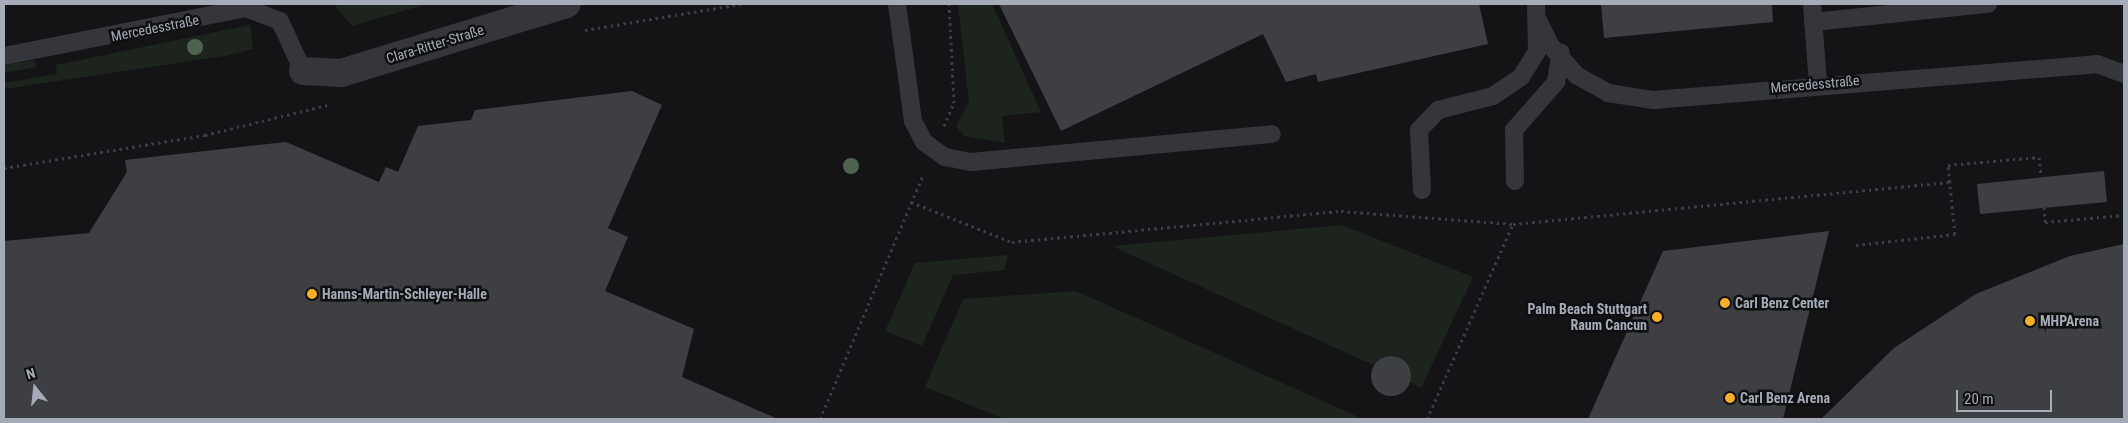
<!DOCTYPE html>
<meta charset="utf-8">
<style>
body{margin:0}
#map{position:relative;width:2128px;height:423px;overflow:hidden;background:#141416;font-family:"Roboto Condensed",sans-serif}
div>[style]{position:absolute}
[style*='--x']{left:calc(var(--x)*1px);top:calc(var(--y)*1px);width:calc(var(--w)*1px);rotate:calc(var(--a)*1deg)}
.green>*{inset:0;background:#1c241d}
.building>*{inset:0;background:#3e3f43}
.round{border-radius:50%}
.path>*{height:3px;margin-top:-1.5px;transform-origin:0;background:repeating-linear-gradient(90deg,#3b3d42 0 2.5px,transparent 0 6.5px)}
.service>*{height:18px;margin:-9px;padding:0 9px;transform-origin:9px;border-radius:9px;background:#35363b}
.minor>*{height:28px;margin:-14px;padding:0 14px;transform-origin:14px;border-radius:14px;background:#35363b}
.trees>*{width:16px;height:16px;margin:-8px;border-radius:50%;background:#4d634f}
.dots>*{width:14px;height:14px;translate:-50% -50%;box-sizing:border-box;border:2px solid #0f0f11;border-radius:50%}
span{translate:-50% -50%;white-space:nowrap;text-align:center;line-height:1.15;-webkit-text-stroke:5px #0f0f11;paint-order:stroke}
.street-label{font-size:14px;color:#a5abb7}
.poi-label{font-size:14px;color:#a5abb7;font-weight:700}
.left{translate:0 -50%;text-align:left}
.right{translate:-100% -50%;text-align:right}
.frame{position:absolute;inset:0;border:5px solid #a5abb7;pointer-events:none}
.north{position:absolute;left:10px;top:363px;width:50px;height:50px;-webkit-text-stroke:4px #0f0f11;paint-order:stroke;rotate:344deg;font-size:14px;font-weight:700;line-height:20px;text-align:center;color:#a5abb7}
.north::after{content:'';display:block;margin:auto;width:18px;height:22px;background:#a5abb7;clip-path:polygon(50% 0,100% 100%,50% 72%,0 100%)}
.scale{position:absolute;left:1956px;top:390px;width:96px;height:22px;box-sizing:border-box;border:2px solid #a5abb7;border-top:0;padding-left:6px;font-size:15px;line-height:18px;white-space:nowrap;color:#a5abb7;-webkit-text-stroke:4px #0f0f11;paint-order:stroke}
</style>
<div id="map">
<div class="green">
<div style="clip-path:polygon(333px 4px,427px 4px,352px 26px)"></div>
<div style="clip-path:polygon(992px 4px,1041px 112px,1002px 116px,1005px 143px,964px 136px,956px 126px,969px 102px,958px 5px)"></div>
<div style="clip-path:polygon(250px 25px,253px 49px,224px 56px,4px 89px,4px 83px,57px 74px,56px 65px)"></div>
<div style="clip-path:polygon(35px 60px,36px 67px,4px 73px,4px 65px)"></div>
<div style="clip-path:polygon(1342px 225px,1473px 277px,1421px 388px,1410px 382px,1407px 364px,1396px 356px,1383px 357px,1373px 365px,1112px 246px)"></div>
<div style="clip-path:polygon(1008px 255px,1005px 270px,953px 275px,922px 346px,885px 331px,915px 263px)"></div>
<div style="clip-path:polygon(1076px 291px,1363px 419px,1004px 419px,925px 387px,963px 299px)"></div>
</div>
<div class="building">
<div style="clip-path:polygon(999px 4px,1479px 4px,1488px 44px,1318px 82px,1316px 74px,1286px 82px,1263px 34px,1061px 131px)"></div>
<div style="clip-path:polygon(1601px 4px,1772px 4px,1773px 22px,1604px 38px)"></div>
<div style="clip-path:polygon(632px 91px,662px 105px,608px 228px,628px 237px,605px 291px,694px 329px,682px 377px,778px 419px,4px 419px,4px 241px,89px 233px,127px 172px,125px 160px,286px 142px,379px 182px,386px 167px,398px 172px,418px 126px,471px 120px,475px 110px)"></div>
<div style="clip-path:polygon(2104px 171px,2107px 202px,1980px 214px,1977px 184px)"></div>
<div style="clip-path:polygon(1829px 231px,1783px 419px,1588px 419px,1663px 251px)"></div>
<div style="clip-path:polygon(2124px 244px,2124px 419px,1821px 419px,1894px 348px,1976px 294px,2070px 256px)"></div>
<div class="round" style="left:1371px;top:356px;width:40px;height:40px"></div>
</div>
<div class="path">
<div style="--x:585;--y:30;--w:158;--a:-9.5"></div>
<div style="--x:944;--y:126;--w:25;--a:-67"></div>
<div style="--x:954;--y:103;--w:99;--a:-92.9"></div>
<div style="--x:4;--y:168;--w:204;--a:-9.3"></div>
<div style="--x:205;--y:135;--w:126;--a:-13.8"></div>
<div style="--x:911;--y:202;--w:109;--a:21.6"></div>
<div style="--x:1012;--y:242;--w:330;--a:-5.4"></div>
<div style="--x:1341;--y:211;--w:172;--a:4.3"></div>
<div style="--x:2044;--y:207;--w:15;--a:86"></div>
<div style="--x:2045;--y:222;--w:79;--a:-5.1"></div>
<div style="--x:1856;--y:245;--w:100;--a:-6.3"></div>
<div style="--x:1955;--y:234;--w:69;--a:-95.8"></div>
<div style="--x:1948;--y:165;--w:91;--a:-5"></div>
<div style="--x:2039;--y:157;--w:20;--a:84"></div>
<div style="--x:820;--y:419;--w:267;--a:-67.1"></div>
<div style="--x:1427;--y:419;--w:213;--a:-66.2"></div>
<div style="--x:1513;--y:224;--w:439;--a:-5.5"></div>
</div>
<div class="service">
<div style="--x:897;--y:4;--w:118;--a:82.2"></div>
<div style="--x:913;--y:121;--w:24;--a:62"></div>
<div style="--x:924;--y:142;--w:26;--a:36"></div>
<div style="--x:945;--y:157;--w:26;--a:11"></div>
<div style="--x:971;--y:162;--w:302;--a:-5.3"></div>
<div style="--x:1812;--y:4;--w:79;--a:85.7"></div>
<div style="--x:1538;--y:20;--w:28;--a:64"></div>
<div style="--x:1550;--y:45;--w:40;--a:49"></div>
<div style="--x:1576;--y:75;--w:37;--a:29"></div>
<div style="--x:1608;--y:93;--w:46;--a:8.8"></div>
<div style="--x:1653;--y:100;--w:445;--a:-4.6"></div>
<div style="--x:2097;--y:64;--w:29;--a:20"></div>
<div style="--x:1813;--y:22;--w:176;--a:-5.9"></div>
<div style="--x:4;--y:56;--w:247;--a:-11.2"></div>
<div style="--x:246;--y:8;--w:36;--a:21"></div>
<div style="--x:280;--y:21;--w:55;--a:65.3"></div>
<div style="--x:1515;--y:181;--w:51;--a:-91.1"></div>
<div style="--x:1514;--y:130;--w:64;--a:-48.8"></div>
<div style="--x:1556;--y:82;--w:30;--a:-81"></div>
<div style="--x:1422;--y:190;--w:60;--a:-92.9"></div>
<div style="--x:1419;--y:130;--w:28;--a:-46"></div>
<div style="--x:1438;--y:110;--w:57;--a:-14.3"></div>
<div style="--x:1493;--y:96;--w:34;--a:-34"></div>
<div style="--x:1521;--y:77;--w:31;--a:-58"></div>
<div style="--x:1537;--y:51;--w:47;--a:-91.2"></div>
</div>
<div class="minor">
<div style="--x:303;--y:71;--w:38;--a:3"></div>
<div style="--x:341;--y:73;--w:236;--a:-17"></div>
</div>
<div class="trees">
<div style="left:195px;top:47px"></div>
<div style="left:851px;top:166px"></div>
</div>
<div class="dots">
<div style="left:312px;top:294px;background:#faaf28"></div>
<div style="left:1725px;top:303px;background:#faaf28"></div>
<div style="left:1657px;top:317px;background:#faaf28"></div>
<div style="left:2030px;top:321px;background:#faaf28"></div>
<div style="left:1730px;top:398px;background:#faaf28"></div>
</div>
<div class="street-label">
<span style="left:155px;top:28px;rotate:-11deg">Mercedesstraße</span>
<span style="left:435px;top:44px;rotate:-17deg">Clara-Ritter-Straße</span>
<span style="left:1815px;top:84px;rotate:-5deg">Mercedesstraße</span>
</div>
<div class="poi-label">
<span class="left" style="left:322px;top:294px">Hanns-Martin-Schleyer-Halle</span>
<span class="left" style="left:1735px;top:303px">Carl Benz Center</span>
<span class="right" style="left:1647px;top:317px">Palm Beach Stuttgart<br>Raum Cancun</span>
<span class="left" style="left:2040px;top:321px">MHPArena</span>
<span class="left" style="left:1740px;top:398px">Carl Benz Arena</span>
</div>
<div class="frame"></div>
<div class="north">N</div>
<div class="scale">20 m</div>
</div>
